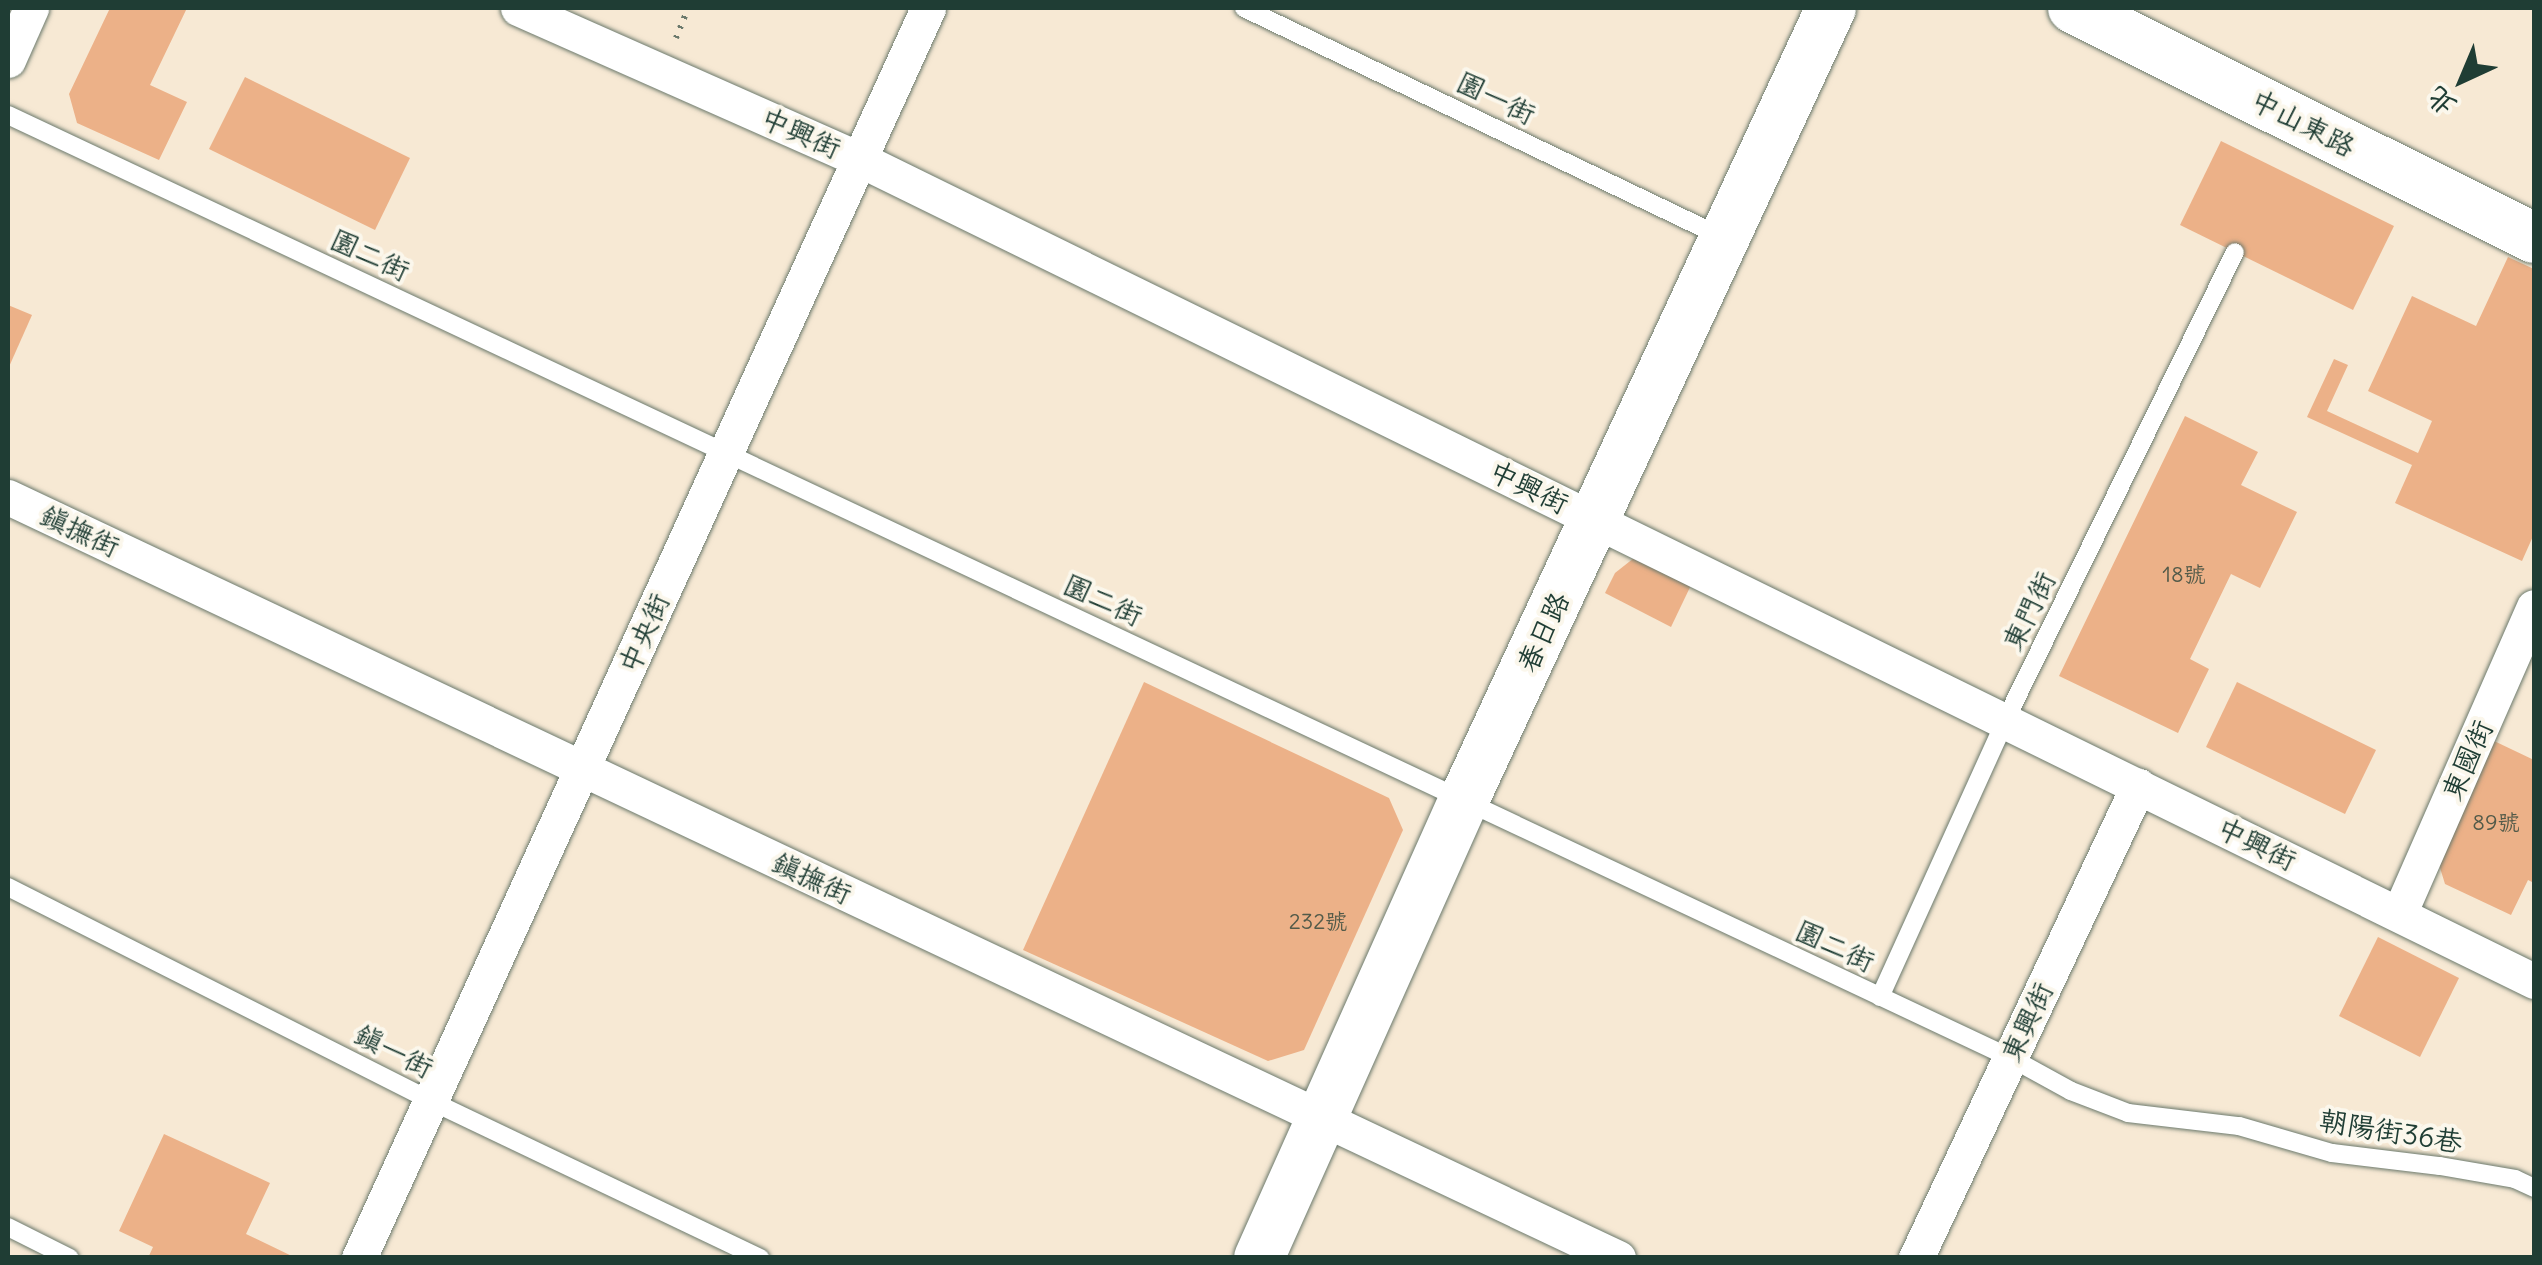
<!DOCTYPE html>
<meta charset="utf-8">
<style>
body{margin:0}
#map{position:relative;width:2542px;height:1265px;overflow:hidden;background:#f7e9d4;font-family:Delius,"LXGW WenKai TC",sans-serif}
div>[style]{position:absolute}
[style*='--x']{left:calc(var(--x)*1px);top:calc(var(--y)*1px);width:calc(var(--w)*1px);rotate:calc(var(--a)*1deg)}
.building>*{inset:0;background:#ecb188}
.path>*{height:6px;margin-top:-3px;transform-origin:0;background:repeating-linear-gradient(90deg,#6b796c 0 2.5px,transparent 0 10.5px)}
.roads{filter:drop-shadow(0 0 2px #6b796c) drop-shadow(0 0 2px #6b796c)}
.lane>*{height:18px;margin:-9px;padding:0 9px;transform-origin:9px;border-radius:9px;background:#fff}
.street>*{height:35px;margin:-17.5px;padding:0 17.5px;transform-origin:17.5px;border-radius:17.5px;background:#fff}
.secondary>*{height:50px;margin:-25px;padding:0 25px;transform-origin:25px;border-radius:25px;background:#fff}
span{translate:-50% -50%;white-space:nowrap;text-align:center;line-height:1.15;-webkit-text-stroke:8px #fbf7ec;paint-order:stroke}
.number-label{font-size:22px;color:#525a49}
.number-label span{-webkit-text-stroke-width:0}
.street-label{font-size:28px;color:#1f3d34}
.frame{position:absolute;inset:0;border:10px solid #1f3d34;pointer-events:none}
.north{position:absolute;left:2412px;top:30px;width:100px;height:100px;-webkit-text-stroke:8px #fbf7ec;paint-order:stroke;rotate:224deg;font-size:28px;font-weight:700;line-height:40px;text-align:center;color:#1f3d34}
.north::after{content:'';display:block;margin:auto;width:35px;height:45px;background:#1f3d34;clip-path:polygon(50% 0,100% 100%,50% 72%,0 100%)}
</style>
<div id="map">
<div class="building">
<div style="clip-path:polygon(110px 8px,187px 8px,150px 85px,187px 102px,159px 160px,77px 123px,69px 94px)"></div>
<div style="clip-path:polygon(245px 77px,410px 158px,375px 230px,209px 149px)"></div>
<div style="clip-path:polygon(2221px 141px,2394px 226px,2353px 310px,2180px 225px)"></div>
<div style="clip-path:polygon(2508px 257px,2534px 269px,2534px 534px,2522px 561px,2395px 503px,2412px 465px,2307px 417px,2334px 359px,2348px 365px,2327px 411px,2418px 453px,2432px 421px,2368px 391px,2412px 296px,2476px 326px)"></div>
<div style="clip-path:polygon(8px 305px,32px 315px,8px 369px)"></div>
<div style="clip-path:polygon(2185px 416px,2258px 452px,2241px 485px,2297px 512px,2260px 588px,2231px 574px,2190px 659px,2209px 669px,2178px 733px,2059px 676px)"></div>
<div style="clip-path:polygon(1639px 554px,1693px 581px,1671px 627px,1605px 593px,1615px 573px)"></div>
<div style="clip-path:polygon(1144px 682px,1389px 798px,1403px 830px,1304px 1050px,1268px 1061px,1023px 950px)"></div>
<div style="clip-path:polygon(2237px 682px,2376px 750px,2345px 814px,2206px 747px)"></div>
<div style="clip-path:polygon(2492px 740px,2534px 760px,2534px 883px,2528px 880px,2511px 915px,2445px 884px,2437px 858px)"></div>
<div style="clip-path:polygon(2378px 937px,2459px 978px,2420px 1057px,2339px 1016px)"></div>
<div style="clip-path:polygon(164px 1134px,270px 1183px,246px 1234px,296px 1258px,148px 1258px,153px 1247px,119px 1231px)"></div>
</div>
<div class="path">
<div style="--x:676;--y:38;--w:32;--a:-68"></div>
</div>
<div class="roads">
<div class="lane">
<div style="--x:1244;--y:8;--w:532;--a:25.6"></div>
<div style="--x:8;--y:115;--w:2214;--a:25.21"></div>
<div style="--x:2011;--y:1058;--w:68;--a:28.8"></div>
<div style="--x:2071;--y:1091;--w:61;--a:21.1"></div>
<div style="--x:2128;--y:1113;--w:112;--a:6.7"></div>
<div style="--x:2239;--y:1126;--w:97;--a:16.2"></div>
<div style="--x:2332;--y:1153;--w:109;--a:6.9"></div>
<div style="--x:2440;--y:1166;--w:76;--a:9.8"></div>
<div style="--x:2515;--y:1179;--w:21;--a:25"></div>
<div style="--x:8;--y:887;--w:474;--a:26.8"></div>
<div style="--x:431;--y:1101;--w:365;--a:25.5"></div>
<div style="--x:1880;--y:997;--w:303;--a:-65.6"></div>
<div style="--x:2005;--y:721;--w:522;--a:-63.88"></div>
<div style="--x:8;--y:1227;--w:69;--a:26.6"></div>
</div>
<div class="street">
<div style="--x:518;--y:8;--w:373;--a:23.9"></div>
<div style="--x:859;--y:159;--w:1866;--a:26.14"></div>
<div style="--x:8;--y:60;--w:57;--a:-66.1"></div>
<div style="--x:8;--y:497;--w:1781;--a:25.3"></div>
<div style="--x:2399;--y:914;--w:335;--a:-66.3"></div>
<div style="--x:359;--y:1258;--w:1373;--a:-65.52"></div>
<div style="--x:1916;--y:1258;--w:522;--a:-64.81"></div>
</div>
<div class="secondary">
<div style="--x:2073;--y:8;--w:515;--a:26.52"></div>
<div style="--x:1259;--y:1258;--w:500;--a:-65.9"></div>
<div style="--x:1463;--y:802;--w:875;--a:-65.13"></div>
</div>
</div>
<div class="number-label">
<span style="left:2184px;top:575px">18號</span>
<span style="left:2496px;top:823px">89號</span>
<span style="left:1318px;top:922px">232號</span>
</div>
<div class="street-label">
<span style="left:1496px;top:98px;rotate:26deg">園一街</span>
<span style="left:2303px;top:123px;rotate:27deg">中山東路</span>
<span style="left:801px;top:133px;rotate:24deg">中興街</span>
<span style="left:370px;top:255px;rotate:25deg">園二街</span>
<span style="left:1529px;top:487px;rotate:26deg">中興街</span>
<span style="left:80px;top:531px;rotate:25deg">鎮撫街</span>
<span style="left:1103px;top:600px;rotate:25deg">園二街</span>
<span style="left:2029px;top:611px;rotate:-64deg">東門街</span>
<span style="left:1543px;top:632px;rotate:-65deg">春日路</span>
<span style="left:644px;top:633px;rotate:-66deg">中央街</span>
<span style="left:2467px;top:760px;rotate:-66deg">東國街</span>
<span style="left:2257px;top:844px;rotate:26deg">中興街</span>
<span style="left:812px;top:878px;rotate:25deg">鎮撫街</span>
<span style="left:1835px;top:946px;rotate:25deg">園二街</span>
<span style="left:2027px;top:1022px;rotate:-65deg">東興街</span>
<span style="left:394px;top:1051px;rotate:27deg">鎮一街</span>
<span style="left:2391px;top:1131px;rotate:9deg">朝陽街36巷</span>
</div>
<div class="frame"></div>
<div class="north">北</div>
</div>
